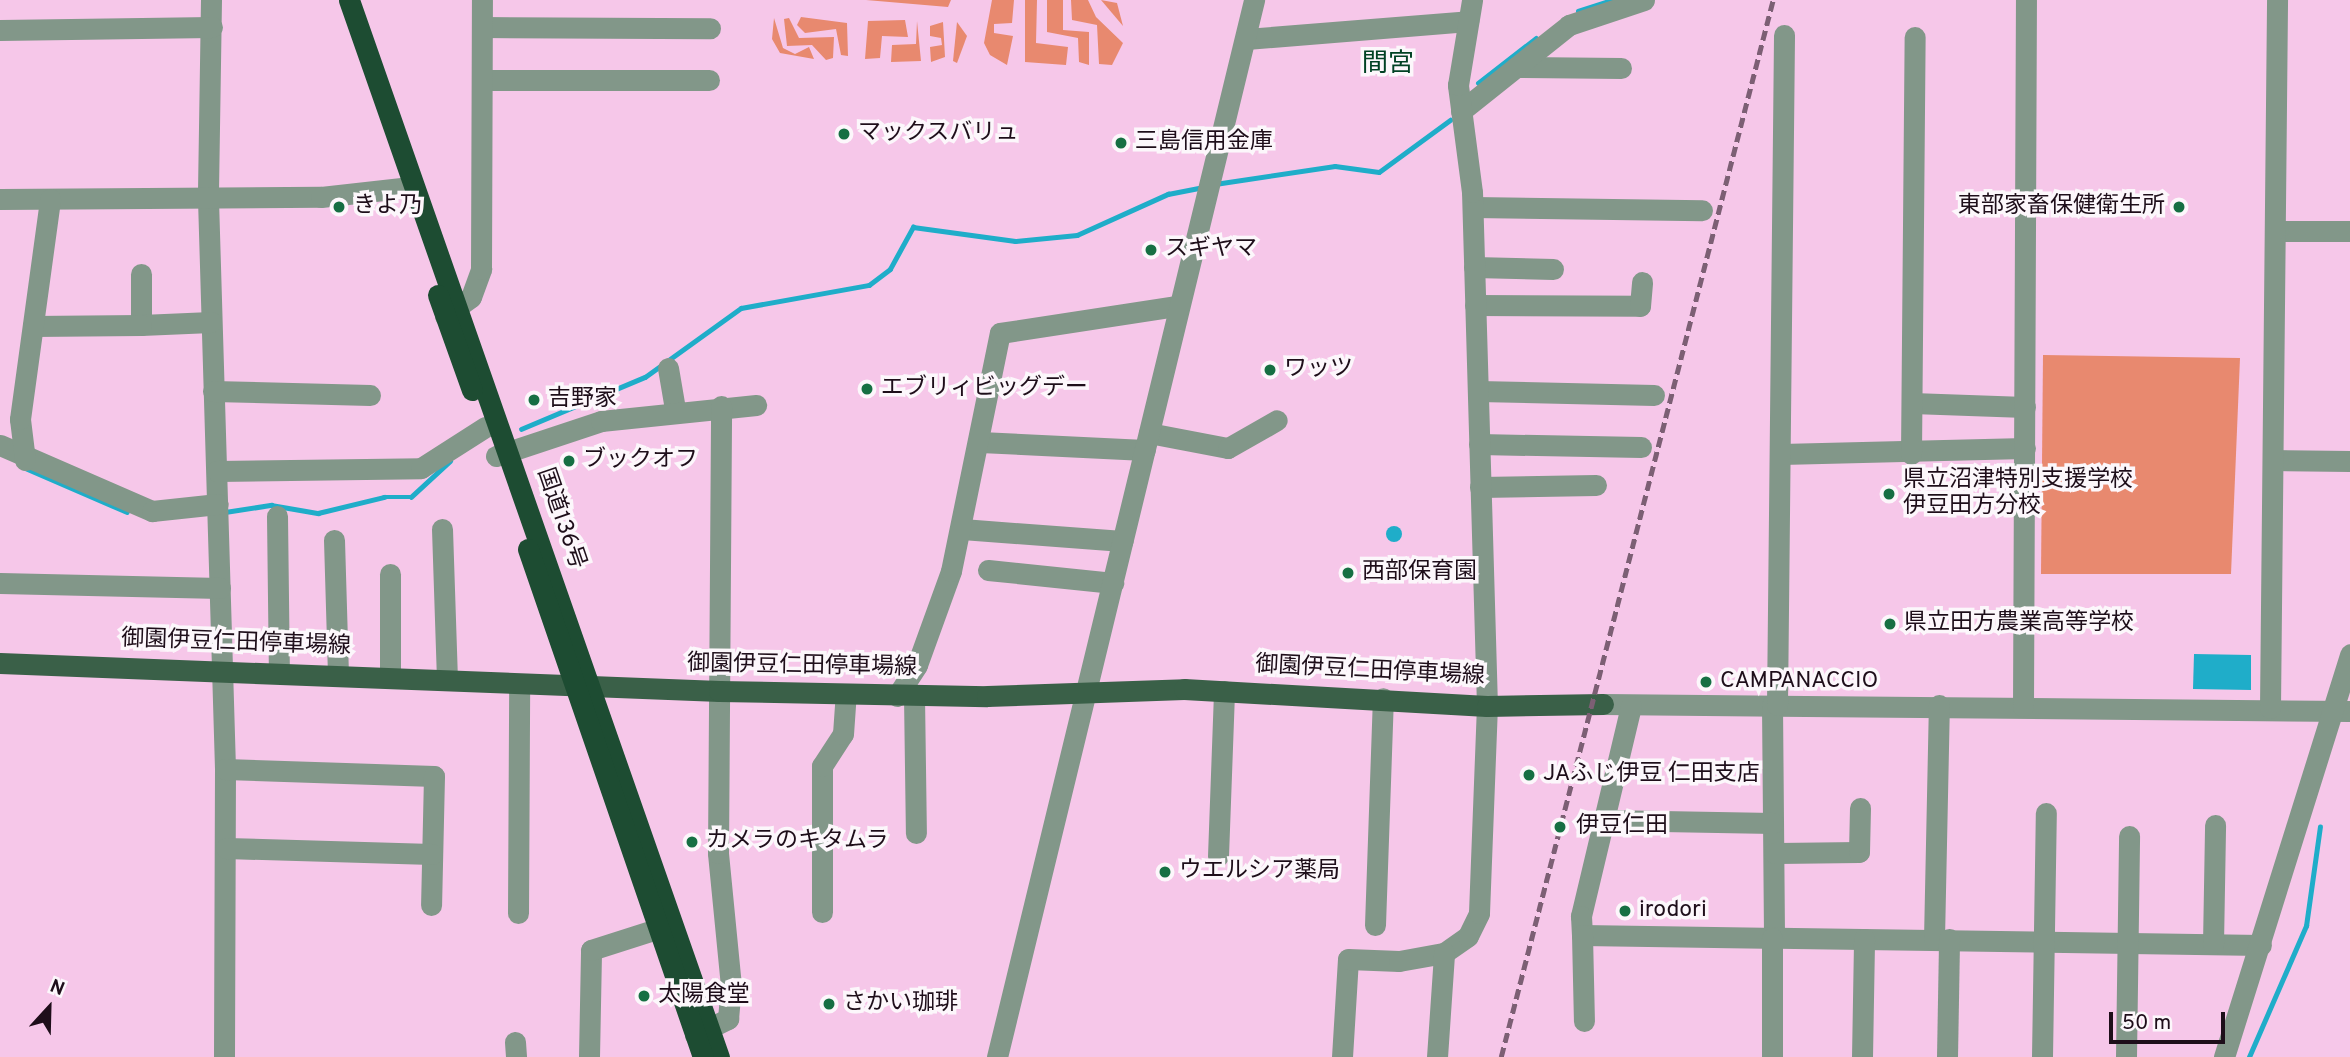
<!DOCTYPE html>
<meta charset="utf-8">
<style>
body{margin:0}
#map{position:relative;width:2350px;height:1057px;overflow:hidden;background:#f6c7e9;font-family:Overpass,"Noto Sans JP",sans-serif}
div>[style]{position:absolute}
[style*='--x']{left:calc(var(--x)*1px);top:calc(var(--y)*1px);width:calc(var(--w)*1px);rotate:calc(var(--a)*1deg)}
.green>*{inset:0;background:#e8896f}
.water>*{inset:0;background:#1fadc9}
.round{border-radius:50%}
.stream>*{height:4.5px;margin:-2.25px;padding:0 2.25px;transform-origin:2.25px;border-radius:2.25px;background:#1fadc9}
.minor>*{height:21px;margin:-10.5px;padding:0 10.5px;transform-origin:10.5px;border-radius:10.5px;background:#829789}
.major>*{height:21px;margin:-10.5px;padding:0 10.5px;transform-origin:10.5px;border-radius:10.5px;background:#3a6048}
.highway>*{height:21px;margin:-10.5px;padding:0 10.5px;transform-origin:10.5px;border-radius:10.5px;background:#1d4c32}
.rail>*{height:4.5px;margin-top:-2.25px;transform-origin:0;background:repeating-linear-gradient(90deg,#7c5f74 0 10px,transparent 0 15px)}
.dots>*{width:19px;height:19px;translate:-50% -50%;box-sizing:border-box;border:4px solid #fcf7fb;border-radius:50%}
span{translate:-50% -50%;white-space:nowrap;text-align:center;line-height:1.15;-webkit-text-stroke:7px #fcf7fb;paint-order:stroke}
.poi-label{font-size:23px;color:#1e0e1a}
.left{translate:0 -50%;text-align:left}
.right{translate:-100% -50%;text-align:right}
.street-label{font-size:23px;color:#1e0e1a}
.quarter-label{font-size:26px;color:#014224}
.north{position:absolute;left:14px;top:973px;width:70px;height:70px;-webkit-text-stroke:5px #fcf7fb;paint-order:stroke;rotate:22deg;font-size:19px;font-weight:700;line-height:28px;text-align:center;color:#1e0e1a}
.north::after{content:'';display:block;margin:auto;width:24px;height:32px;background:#1e0e1a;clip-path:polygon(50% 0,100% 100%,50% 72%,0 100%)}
.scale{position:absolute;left:2109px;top:1012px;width:116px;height:32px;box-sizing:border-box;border:4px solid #1e0e1a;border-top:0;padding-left:9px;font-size:21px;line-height:24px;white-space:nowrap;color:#1e0e1a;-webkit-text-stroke:5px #fcf7fb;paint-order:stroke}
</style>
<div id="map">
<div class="green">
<div style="clip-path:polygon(866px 0,951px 0,948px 7px)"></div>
<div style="clip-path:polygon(992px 0,1014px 0,1012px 23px,994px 24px,994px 33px,1013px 36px,1007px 65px,990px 55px,984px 43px)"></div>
<div style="clip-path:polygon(1025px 0,1037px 0,1036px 43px,1068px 47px,1066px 65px,1025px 62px)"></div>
<div style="clip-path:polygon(1047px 0,1063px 0,1063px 30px,1089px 32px,1089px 65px,1079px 62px,1078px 38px,1047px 32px)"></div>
<div style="clip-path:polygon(1071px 0,1088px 0,1096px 17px,1123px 43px,1112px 65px,1099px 64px,1097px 25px,1072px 20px)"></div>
<div style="clip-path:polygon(1101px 0,1117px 3px,1123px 26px)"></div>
<div style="clip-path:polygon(801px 17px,847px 23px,848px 56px,841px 55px,836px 29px,805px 33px,797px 25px)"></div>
<div style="clip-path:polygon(774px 18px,783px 48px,795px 54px,809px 47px,814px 59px,780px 53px,772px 39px)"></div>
<div style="clip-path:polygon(789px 18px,799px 38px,834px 37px,833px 58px,826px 60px,812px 45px,787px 46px,784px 19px)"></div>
<div style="clip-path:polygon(905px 20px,908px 37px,882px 36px,880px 58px,865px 59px,868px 21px)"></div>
<div style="clip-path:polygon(917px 21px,921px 61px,891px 62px,892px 45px,916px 44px)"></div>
<div style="clip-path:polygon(943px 22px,945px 57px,931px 62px,930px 47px,942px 45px,941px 38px,930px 36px,930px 26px)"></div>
<div style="clip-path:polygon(957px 22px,967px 36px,957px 63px,953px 61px)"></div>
<div style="clip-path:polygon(2043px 355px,2240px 358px,2231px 574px,2041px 574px)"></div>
</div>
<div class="water">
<div class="round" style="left:1386px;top:526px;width:16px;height:16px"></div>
<div style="clip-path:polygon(2194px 654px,2251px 655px,2251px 690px,2193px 689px)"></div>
</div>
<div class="stream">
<div style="--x:1578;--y:11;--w:35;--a:-18"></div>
<div style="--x:1478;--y:83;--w:73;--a:-37.8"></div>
<div style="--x:1215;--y:184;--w:121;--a:-8.5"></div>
<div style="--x:1335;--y:166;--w:44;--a:7.8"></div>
<div style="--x:1379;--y:172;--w:88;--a:-36.2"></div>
<div style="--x:521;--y:429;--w:134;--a:-22.8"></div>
<div style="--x:645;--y:377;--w:118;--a:-35.7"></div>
<div style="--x:741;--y:308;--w:130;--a:-10.2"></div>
<div style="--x:869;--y:285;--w:26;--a:-37"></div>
<div style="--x:890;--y:269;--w:48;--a:-61.3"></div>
<div style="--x:913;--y:227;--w:103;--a:7.8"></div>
<div style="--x:1015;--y:241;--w:62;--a:-5.5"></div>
<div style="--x:1077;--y:235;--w:100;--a:-24.3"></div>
<div style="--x:1168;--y:194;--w:36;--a:-11"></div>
<div style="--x:23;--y:467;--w:113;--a:23.4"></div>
<div style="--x:225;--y:512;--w:47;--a:-8.7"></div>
<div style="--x:271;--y:505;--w:48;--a:9.7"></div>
<div style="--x:318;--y:513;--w:68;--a:-13.6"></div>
<div style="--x:384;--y:497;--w:27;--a:0"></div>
<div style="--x:411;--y:497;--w:53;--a:-42.7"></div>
<div style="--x:2249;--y:1057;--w:143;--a:-66.5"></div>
<div style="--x:2306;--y:926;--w:100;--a:-82"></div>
</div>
<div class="minor">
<div style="--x:211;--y:0;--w:199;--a:90.9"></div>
<div style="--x:208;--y:199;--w:570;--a:88.29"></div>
<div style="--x:225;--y:769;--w:288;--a:90.2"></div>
<div style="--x:483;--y:27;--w:227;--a:0.3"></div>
<div style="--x:0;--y:30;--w:212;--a:-0.8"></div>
<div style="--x:1246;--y:39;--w:223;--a:-4.6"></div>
<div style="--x:1516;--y:67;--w:105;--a:0.5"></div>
<div style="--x:485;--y:80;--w:224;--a:0"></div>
<div style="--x:1461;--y:111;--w:138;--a:-38.5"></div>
<div style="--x:1569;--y:25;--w:79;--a:-18.4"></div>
<div style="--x:0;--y:199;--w:321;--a:-0.4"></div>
<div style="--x:321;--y:197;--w:81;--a:-6.4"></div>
<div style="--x:1473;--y:207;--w:229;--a:0.8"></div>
<div style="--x:2276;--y:231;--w:74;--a:0"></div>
<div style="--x:1474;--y:267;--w:79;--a:1.5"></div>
<div style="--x:141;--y:274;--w:51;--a:90"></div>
<div style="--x:141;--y:325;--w:70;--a:-2.5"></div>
<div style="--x:1475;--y:305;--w:165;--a:0.3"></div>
<div style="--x:1640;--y:306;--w:24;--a:-85"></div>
<div style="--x:445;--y:316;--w:32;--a:-36"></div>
<div style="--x:471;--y:297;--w:30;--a:-70"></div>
<div style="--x:481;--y:269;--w:269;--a:-89.8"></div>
<div style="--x:33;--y:326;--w:108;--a:-0.5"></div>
<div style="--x:668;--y:368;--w:42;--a:80.3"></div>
<div style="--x:213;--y:391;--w:157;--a:1.5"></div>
<div style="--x:1478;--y:391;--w:176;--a:1.3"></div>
<div style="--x:1912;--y:403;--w:113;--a:2"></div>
<div style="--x:1149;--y:433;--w:80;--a:10.8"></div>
<div style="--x:1228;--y:448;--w:56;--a:-29.7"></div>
<div style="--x:980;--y:442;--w:165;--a:2.8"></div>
<div style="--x:1479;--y:444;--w:162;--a:1.1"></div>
<div style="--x:0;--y:445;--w:166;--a:23.5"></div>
<div style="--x:152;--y:511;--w:66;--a:-6.1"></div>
<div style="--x:1781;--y:454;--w:244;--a:-1.4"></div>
<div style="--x:1911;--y:454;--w:417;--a:-89.5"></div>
<div style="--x:496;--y:456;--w:111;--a:-18.4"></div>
<div style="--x:601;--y:421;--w:156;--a:-5.9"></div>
<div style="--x:25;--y:460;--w:41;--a:-97"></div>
<div style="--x:20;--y:419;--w:222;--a:-82.2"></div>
<div style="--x:2273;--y:460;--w:77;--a:0.7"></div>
<div style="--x:217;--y:471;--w:204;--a:-0.8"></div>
<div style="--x:421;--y:468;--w:76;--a:-32.6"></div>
<div style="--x:1480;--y:487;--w:116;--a:-1"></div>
<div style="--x:277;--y:516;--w:155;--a:89.3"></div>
<div style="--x:442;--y:529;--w:151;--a:88.1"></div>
<div style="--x:962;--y:529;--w:161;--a:4.3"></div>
<div style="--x:334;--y:540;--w:134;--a:88.3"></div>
<div style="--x:988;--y:570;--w:126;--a:5.9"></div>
<div style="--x:390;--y:574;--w:103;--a:90"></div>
<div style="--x:0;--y:583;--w:220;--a:1.3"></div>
<div style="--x:897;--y:696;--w:37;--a:-57"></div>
<div style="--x:917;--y:665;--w:100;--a:-70.1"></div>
<div style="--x:951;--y:571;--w:243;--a:-78.4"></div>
<div style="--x:1000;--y:333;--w:179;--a:-8.7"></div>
<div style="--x:914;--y:696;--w:137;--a:89.2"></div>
<div style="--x:1603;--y:704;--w:747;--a:0.54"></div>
<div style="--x:1772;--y:705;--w:233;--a:89.5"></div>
<div style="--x:1777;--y:705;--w:670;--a:-89.4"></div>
<div style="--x:1631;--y:706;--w:216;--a:103.4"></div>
<div style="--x:1581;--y:916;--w:19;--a:87"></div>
<div style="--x:1582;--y:935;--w:679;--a:0.84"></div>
<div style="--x:2023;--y:706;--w:706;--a:-89.76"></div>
<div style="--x:2270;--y:708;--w:708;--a:-89.43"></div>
<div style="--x:225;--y:769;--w:209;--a:1.9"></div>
<div style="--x:434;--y:776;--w:129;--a:91.3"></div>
<div style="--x:1605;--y:820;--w:168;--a:1"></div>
<div style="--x:226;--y:848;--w:206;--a:1.7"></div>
<div style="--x:1774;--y:853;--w:85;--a:-0.7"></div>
<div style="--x:1859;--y:852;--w:44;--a:-88.7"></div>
<div style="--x:1218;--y:856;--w:165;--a:-87.9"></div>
<div style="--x:822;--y:912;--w:146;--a:-90"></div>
<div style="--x:822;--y:766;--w:38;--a:-57"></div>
<div style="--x:843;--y:734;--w:39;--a:-86"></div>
<div style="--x:518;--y:913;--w:229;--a:-89.7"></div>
<div style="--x:1375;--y:925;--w:227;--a:-88"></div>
<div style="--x:1582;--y:935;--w:86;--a:88.7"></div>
<div style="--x:1772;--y:938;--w:119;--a:90"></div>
<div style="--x:1934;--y:939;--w:234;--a:-88.8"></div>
<div style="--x:2213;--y:944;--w:119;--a:-89"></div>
<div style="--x:695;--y:1035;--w:37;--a:-26"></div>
<div style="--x:728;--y:1019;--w:33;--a:-85"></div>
<div style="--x:731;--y:986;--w:134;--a:-95.6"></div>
<div style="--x:718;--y:853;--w:447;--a:-89.6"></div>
<div style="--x:515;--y:1042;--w:15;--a:86"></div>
<div style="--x:589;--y:1057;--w:107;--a:-88.9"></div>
<div style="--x:591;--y:950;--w:69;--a:-17.7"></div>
<div style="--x:997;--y:1057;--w:1088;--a:-76.33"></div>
<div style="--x:1342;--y:1057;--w:98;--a:-86.5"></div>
<div style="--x:1348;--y:959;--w:51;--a:2.2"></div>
<div style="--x:1399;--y:961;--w:46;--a:-10.1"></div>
<div style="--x:1444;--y:953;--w:29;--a:-35"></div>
<div style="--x:1468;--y:936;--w:25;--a:-64"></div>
<div style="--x:1479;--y:913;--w:207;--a:-87.8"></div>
<div style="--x:1487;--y:706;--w:514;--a:-91.67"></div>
<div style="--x:1472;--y:192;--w:108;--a:-97.5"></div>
<div style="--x:1458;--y:85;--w:86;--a:-80.6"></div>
<div style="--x:1437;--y:1057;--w:104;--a:-86.1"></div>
<div style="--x:1862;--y:1057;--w:118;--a:-89"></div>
<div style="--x:1947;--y:1057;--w:118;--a:-89"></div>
<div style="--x:2042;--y:1057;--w:244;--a:-89.1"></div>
<div style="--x:2126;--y:1057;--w:221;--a:-89.2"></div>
<div style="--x:2224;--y:1057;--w:422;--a:-72.6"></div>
</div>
<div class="major">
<div style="--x:0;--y:663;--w:720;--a:2.23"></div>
<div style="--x:719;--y:691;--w:268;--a:1.1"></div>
<div style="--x:987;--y:696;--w:197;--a:-2"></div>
<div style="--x:1184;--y:689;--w:303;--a:3.2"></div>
<div style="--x:1487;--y:706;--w:116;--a:-1"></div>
</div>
<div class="highway">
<div style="--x:349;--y:0;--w:1120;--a:70.71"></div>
<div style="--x:438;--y:295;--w:101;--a:70.3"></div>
<div style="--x:528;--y:549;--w:537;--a:70.99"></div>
</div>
<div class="rail">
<div style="--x:1501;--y:1057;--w:1091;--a:-75.57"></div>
</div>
<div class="dots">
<div style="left:844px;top:134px;background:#166f43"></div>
<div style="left:1121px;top:143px;background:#166f43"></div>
<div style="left:339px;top:207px;background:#166f43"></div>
<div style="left:2179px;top:207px;background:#166f43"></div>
<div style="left:1151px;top:250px;background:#166f43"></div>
<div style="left:1270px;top:370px;background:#166f43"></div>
<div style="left:867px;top:389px;background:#166f43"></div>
<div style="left:534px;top:400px;background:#166f43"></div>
<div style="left:569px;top:461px;background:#166f43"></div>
<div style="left:1889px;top:494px;background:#166f43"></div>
<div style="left:1348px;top:573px;background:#166f43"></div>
<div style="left:1890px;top:624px;background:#166f43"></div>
<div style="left:1706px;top:682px;background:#166f43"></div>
<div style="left:1529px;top:775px;background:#166f43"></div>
<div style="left:1560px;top:827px;background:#166f43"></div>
<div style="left:692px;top:842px;background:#166f43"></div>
<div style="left:1165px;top:872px;background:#166f43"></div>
<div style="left:1625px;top:911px;background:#166f43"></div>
<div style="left:644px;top:996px;background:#166f43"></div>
<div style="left:829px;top:1004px;background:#166f43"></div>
</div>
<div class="poi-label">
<span class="left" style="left:858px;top:134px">マックスバリュ</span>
<span class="left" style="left:1135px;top:143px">三島信用金庫</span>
<span class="left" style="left:353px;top:207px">きよ乃</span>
<span class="right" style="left:2165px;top:207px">東部家畜保健衛生所</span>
<span class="left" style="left:1165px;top:250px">スギヤマ</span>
<span class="left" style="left:1284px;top:370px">ワッツ</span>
<span class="left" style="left:881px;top:389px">エブリィビッグデー</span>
<span class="left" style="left:548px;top:400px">吉野家</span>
<span class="left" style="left:583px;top:461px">ブックオフ</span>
<span class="left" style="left:1903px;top:494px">県立沼津特別支援学校<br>伊豆田方分校</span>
<span class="left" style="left:1362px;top:573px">西部保育園</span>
<span class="left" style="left:1904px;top:624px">県立田方農業高等学校</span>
<span class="left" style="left:1720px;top:682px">CAMPANACCIO</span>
<span class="left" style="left:1543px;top:775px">JAふじ伊豆 仁田支店</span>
<span class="left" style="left:1576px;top:827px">伊豆仁田</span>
<span class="left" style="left:706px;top:842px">カメラのキタムラ</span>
<span class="left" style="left:1179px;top:872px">ウエルシア薬局</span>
<span class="left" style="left:1639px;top:911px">irodori</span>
<span class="left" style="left:658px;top:996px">太陽食堂</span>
<span class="left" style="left:843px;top:1004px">さかい珈琲</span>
</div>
<div class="street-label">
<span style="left:560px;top:519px;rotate:71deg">国道136号</span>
<span style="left:236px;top:644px;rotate:2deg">御園伊豆仁田停車場線</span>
<span style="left:802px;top:667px;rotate:1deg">御園伊豆仁田停車場線</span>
<span style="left:1370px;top:672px;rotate:3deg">御園伊豆仁田停車場線</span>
</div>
<div class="quarter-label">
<span style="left:1388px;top:65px">間宮</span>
</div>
<div class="north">N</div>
<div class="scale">50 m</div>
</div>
